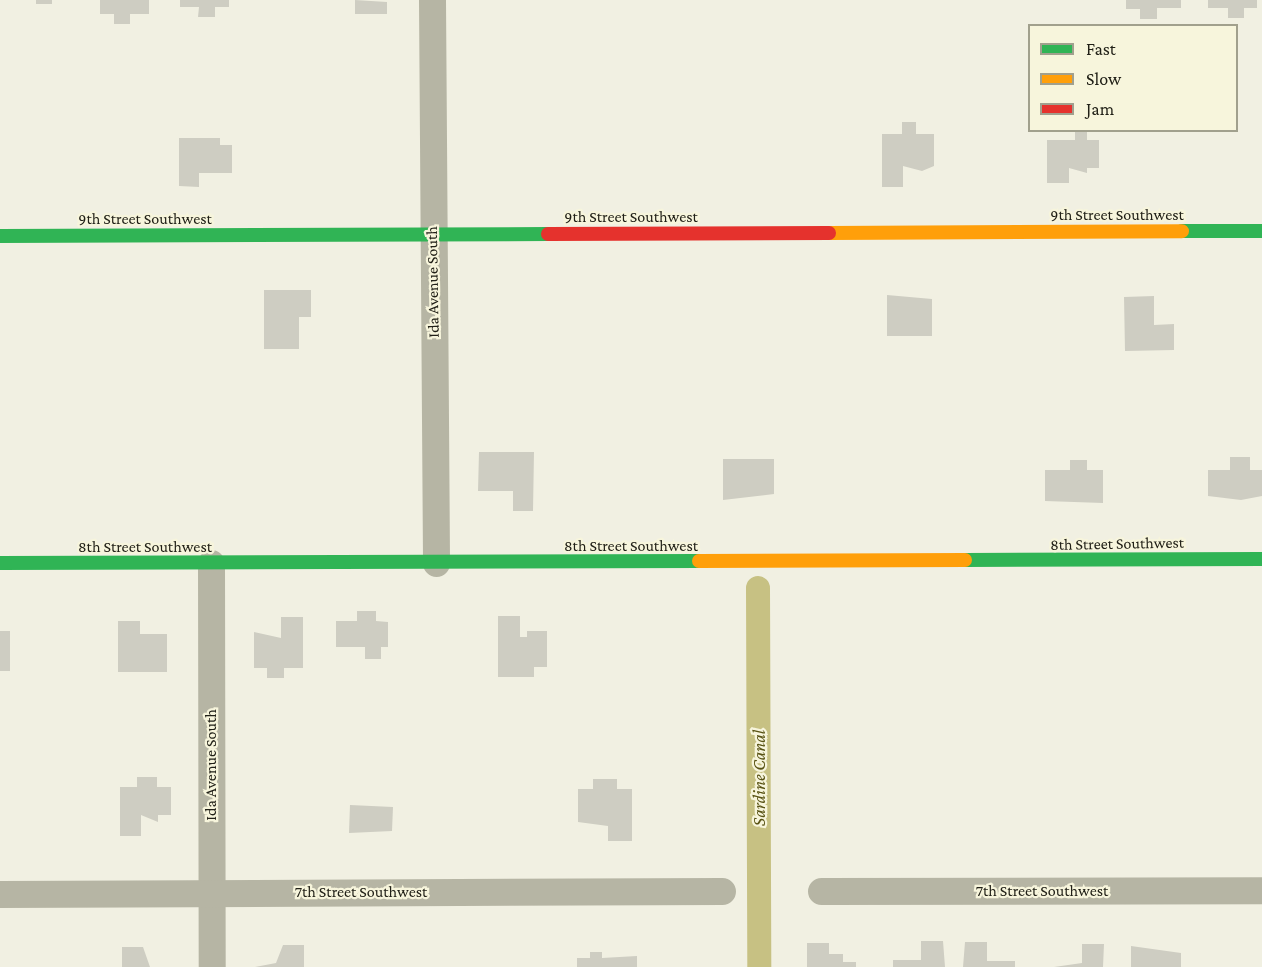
<!DOCTYPE html>
<style>
body{margin:0}
#map{position:relative;width:1262px;height:967px;overflow:hidden;background:#f1f0e2;font-family:"Crimson Pro",serif}
div>[style]{position:absolute}
[style*='--x']{left:calc(var(--x)*1px);top:calc(var(--y)*1px);width:calc(var(--w)*1px);rotate:calc(var(--a)*1deg)}
.canal>*{height:24px;margin:-12px;padding:0 12px;transform-origin:12px;border-radius:12px;background:#c7c183}
.building>*{inset:0;background:#cecdc2}
.street>*{height:27px;margin:-13.5px;padding:0 13.5px;transform-origin:13.5px;border-radius:13.5px;background:#b6b5a4}
.fast>*{height:14px;margin:-7px;padding:0 7px;transform-origin:7px;border-radius:7px;background:#30b455}
.slow>*{height:14px;margin:-7px;padding:0 7px;transform-origin:7px;border-radius:7px;background:#ff9f0a}
.jam>*{height:14px;margin:-7px;padding:0 7px;transform-origin:7px;border-radius:7px;background:#e5322d}
span{translate:-50% -50%;white-space:nowrap;text-align:center;line-height:1.15;-webkit-text-stroke:4.5px #f7f5dc;paint-order:stroke}
.street-label{font-size:16px;color:#212017}
.water-label{font-size:18px;color:#595314;font-style:italic}
.legend{position:absolute;left:1028px;top:24px;width:210px;height:108px;box-sizing:border-box;background:#f7f5dc;border:2px solid #a1a08d;margin:0;padding:8px 10px;list-style:none;font-size:18px;color:#212017}
.legend li{display:flex;align-items:center;gap:12px;height:30px}
.legend b{width:30px;border:2px solid #a1a08d}
</style>
<div id="map">
<div class="canal">
<div style="--x:758;--y:588;--w:379;--a:89.8"></div>
</div>
<div class="building">
<div style="clip-path:polygon(36px 0,52px 0,52px 4px,36px 4px)"></div>
<div style="clip-path:polygon(100px 0,149px 0,149px 14px,130px 14px,130px 24px,114px 24px,114px 14px,100px 14px)"></div>
<div style="clip-path:polygon(180px 0,229px 0,229px 7px,215px 7px,215px 17px,198px 17px,199px 7px,180px 7px)"></div>
<div style="clip-path:polygon(355px 0,387px 2px,387px 14px,355px 14px)"></div>
<div style="clip-path:polygon(1126px 0,1181px 0,1181px 8px,1157px 8px,1157px 19px,1140px 19px,1140px 9px,1126px 9px)"></div>
<div style="clip-path:polygon(1208px 0,1257px 0,1257px 8px,1244px 8px,1244px 18px,1228px 18px,1228px 8px,1208px 8px)"></div>
<div style="clip-path:polygon(902px 122px,916px 122px,916px 134px,934px 134px,934px 166px,922px 171px,903px 166px,903px 187px,882px 187px,882px 134px,902px 134px)"></div>
<div style="clip-path:polygon(1075px 130px,1087px 130px,1087px 140px,1099px 140px,1099px 168px,1087px 168px,1087px 173px,1069px 168px,1069px 183px,1047px 183px,1047px 140px,1075px 140px)"></div>
<div style="clip-path:polygon(179px 138px,220px 138px,220px 145px,232px 145px,232px 173px,199px 173px,199px 187px,179px 186px)"></div>
<div style="clip-path:polygon(264px 290px,311px 290px,311px 317px,299px 317px,299px 349px,264px 349px)"></div>
<div style="clip-path:polygon(887px 295px,932px 299px,932px 336px,887px 336px)"></div>
<div style="clip-path:polygon(1154px 296px,1154px 325px,1174px 324px,1174px 350px,1125px 351px,1124px 297px)"></div>
<div style="clip-path:polygon(479px 452px,534px 452px,533px 511px,513px 511px,513px 491px,478px 491px)"></div>
<div style="clip-path:polygon(1230px 457px,1250px 457px,1250px 470px,1262px 470px,1262px 496px,1241px 500px,1208px 496px,1208px 470px,1230px 470px)"></div>
<div style="clip-path:polygon(723px 459px,774px 459px,774px 494px,723px 500px)"></div>
<div style="clip-path:polygon(1070px 460px,1087px 460px,1087px 470px,1103px 470px,1103px 503px,1045px 501px,1045px 470px,1070px 470px)"></div>
<div style="clip-path:polygon(357px 611px,376px 611px,376px 621px,388px 622px,388px 647px,381px 647px,381px 659px,365px 659px,365px 647px,336px 647px,336px 621px,357px 621px)"></div>
<div style="clip-path:polygon(498px 616px,520px 616px,520px 637px,527px 637px,527px 631px,547px 631px,547px 667px,534px 667px,534px 677px,498px 677px)"></div>
<div style="clip-path:polygon(281px 617px,303px 617px,303px 668px,284px 668px,284px 678px,267px 678px,267px 668px,254px 668px,254px 632px,281px 638px)"></div>
<div style="clip-path:polygon(118px 621px,140px 621px,140px 634px,167px 634px,167px 672px,118px 672px)"></div>
<div style="clip-path:polygon(0 631px,10px 631px,10px 671px,0 671px)"></div>
<div style="clip-path:polygon(137px 777px,157px 777px,157px 787px,171px 787px,171px 815px,158px 815px,158px 822px,141px 815px,141px 836px,120px 836px,120px 787px,137px 787px)"></div>
<div style="clip-path:polygon(593px 779px,617px 779px,617px 789px,632px 789px,632px 841px,608px 841px,608px 826px,578px 822px,578px 789px,593px 789px)"></div>
<div style="clip-path:polygon(350px 805px,393px 807px,392px 831px,349px 833px)"></div>
<div style="clip-path:polygon(921px 941px,943px 941px,945px 967px,893px 967px,893px 960px,921px 960px)"></div>
<div style="clip-path:polygon(965px 942px,987px 942px,987px 961px,1015px 961px,1015px 967px,963px 967px)"></div>
<div style="clip-path:polygon(807px 943px,829px 943px,829px 954px,843px 954px,843px 962px,856px 962px,856px 967px,807px 967px)"></div>
<div style="clip-path:polygon(1082px 944px,1104px 944px,1103px 967px,1054px 967px,1082px 963px)"></div>
<div style="clip-path:polygon(283px 945px,304px 945px,304px 967px,255px 967px,276px 963px)"></div>
<div style="clip-path:polygon(1131px 946px,1181px 953px,1181px 967px,1131px 967px)"></div>
<div style="clip-path:polygon(122px 947px,143px 947px,150px 967px,122px 967px)"></div>
<div style="clip-path:polygon(590px 952px,602px 952px,602px 958px,637px 956px,637px 967px,577px 967px,577px 958px,590px 958px)"></div>
</div>
<div class="street">
<div style="--x:432;--y:0;--w:563;--a:89.59"></div>
<div style="--x:211;--y:563;--w:404;--a:89.9"></div>
<div style="--x:821;--y:891;--w:441;--a:-0.1"></div>
<div style="--x:0;--y:894;--w:722;--a:-0.24"></div>
</div>
<div class="fast">
<div style="--x:1182;--y:231;--w:80;--a:0"></div>
<div style="--x:0;--y:236;--w:548;--a:-0.21"></div>
<div style="--x:965;--y:560;--w:297;--a:-0.2"></div>
<div style="--x:0;--y:563;--w:699;--a:-0.16"></div>
</div>
<div class="slow">
<div style="--x:829;--y:233;--w:353;--a:-0.3"></div>
<div style="--x:699;--y:561;--w:266;--a:-0.2"></div>
</div>
<div class="jam">
<div style="--x:548;--y:234;--w:281;--a:-0.2"></div>
</div>
<div class="street-label">
<span style="left:1117px;top:215px">9th Street Southwest</span>
<span style="left:631px;top:217px">9th Street Southwest</span>
<span style="left:145px;top:219px">9th Street Southwest</span>
<span style="left:433px;top:282px;rotate:-91deg">Ida Avenue South</span>
<span style="left:1117px;top:544px;rotate:-1deg">8th Street Southwest</span>
<span style="left:631px;top:546px">8th Street Southwest</span>
<span style="left:145px;top:547px">8th Street Southwest</span>
<span style="left:211px;top:765px;rotate:-90deg">Ida Avenue South</span>
<span style="left:1042px;top:891px">7th Street Southwest</span>
<span style="left:361px;top:892px">7th Street Southwest</span>
</div>
<div class="water-label">
<span style="left:759px;top:778px;rotate:-90deg">Sardine Canal</span>
</div>
<ul class="legend">
<li><b style="height:8px;background:#30b455"></b>Fast</li>
<li><b style="height:8px;background:#ff9f0a"></b>Slow</li>
<li><b style="height:8px;background:#e5322d"></b>Jam</li>
</ul>
</div>
